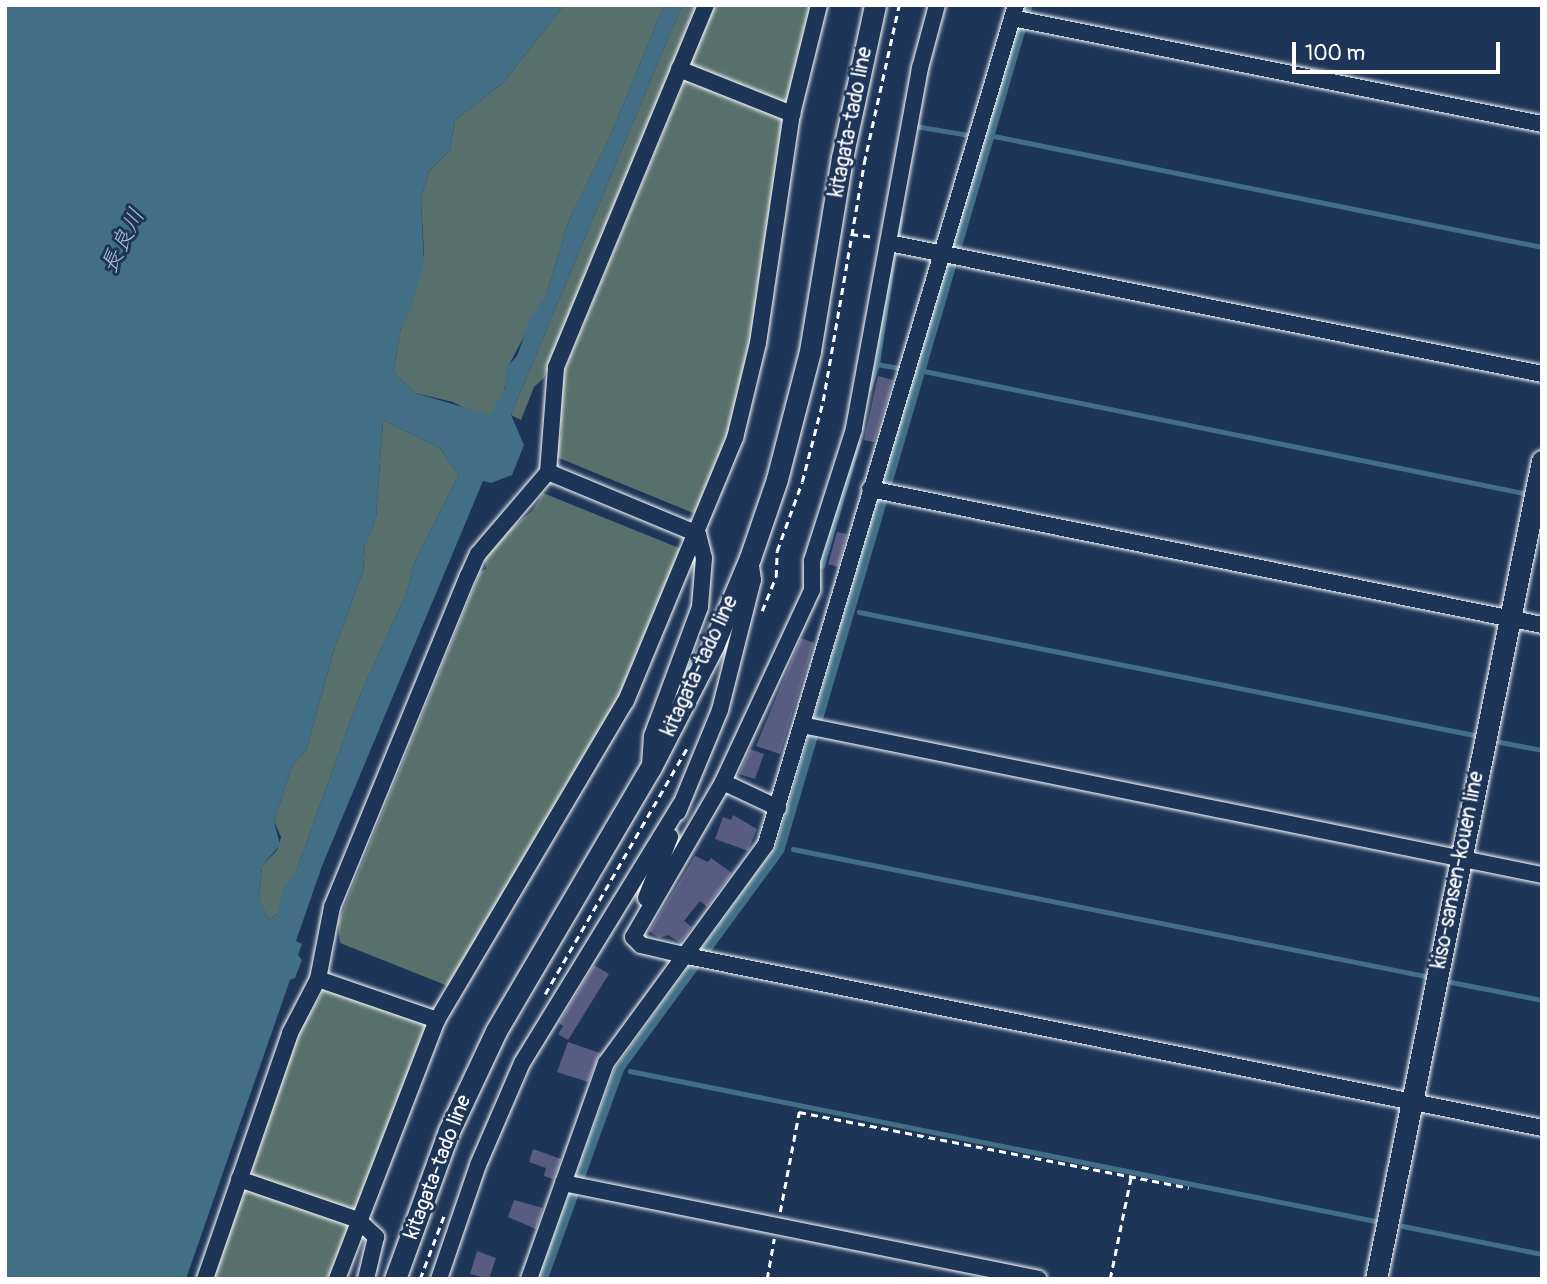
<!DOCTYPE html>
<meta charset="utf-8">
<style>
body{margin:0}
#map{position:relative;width:1547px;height:1284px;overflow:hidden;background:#1d3557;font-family:Pangolin,"Klee One",sans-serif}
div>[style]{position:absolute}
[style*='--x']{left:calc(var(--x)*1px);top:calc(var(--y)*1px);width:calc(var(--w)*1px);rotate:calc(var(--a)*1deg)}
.green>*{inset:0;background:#58706c}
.water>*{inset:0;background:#426e86}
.stream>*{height:4.5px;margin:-2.25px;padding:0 2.25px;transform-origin:2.25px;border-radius:2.25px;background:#426e86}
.building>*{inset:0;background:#595c81}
.path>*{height:2.5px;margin-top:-1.25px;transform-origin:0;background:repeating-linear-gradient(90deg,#fff 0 7px,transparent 0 12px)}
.roads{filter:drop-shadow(0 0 2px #fff) drop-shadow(0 0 2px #fff)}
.minor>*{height:16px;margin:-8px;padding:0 8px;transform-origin:8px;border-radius:8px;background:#1d3557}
.major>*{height:21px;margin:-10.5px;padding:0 10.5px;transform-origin:10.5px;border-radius:10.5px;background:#1d3557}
span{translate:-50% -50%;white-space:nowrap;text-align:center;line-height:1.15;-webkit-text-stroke:6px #1d3557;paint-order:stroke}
.street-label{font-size:21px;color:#fff}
.water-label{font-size:23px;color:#b3c5cf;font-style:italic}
.frame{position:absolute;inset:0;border:7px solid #fff;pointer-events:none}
.scale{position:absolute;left:1292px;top:42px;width:208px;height:32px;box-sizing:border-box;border:4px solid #fff;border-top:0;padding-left:9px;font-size:21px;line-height:24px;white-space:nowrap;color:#fff;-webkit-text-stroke:5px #1d3557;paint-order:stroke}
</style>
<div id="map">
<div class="green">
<div style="clip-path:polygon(564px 5px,664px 5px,610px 137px,569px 220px,547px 293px,510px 363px,503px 395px,491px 415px,477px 415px,453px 402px,415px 393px,393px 372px,401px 328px,424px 254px,421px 200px,429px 171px,450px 150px,455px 120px,504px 82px)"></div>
<div style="clip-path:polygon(682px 5px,698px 5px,544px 378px,534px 387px,521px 420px,511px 415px)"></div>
<div style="clip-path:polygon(713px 5px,814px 5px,791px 103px,783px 106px,688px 65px)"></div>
<div style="clip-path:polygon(686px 77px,784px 120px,744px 383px,703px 517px,554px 456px,561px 435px,560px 381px)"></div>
<div style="clip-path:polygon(383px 420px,440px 448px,459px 475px,415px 561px,406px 594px,358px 700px,297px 869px,278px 913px,269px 920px,259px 900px,262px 866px,277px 850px,281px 837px,274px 821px,292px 766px,306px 751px,333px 653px,363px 571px,365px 545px,376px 518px)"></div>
<div style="clip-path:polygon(543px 493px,689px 552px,623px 700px,453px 988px,340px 943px,338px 922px,480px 572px,486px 569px,485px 560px,495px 542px,532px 511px)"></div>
<div style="clip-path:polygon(326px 986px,431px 1022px,355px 1211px,254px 1178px,252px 1170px,295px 1039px)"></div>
<div style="clip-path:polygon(245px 1188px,351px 1224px,332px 1279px,213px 1279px)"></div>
</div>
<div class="water">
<div style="clip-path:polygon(evenodd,5px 5px,564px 5px,504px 82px,455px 120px,450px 150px,429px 171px,421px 200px,424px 263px,411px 309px,401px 328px,393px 372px,415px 393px,490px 415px,505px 388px,506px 368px,517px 356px,531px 317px,547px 293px,569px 220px,610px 137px,664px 5px,682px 5px,511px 415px,524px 445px,512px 475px,491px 483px,483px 481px,322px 866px,296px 941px,302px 944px,298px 955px,302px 960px,295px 978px,290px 980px,186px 1279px,5px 1279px,5px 5px,383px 420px,440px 448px,459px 475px,415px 561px,406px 594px,358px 700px,297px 869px,283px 889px,278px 913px,269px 920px,259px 900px,262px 866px,280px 845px,274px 821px,292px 766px,306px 751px,333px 653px,363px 571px,365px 545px,376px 518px,383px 420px)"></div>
<div style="clip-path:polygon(1022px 5px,1033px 5px,784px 852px,624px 1070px,548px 1279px,538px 1279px,615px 1068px,776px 846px)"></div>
</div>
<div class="stream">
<div style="--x:915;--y:126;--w:55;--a:9.5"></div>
<div style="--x:994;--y:136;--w:559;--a:11.45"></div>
<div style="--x:897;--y:238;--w:20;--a:-81"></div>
<div style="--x:877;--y:364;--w:107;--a:-81.4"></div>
<div style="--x:924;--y:371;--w:616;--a:11.51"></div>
<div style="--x:869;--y:389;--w:26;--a:-72"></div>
<div style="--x:877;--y:364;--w:22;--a:10"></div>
<div style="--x:822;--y:566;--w:129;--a:-73.8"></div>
<div style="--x:859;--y:612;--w:632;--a:11.31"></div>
<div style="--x:1500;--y:742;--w:43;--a:10.8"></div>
<div style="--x:793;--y:849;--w:650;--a:11.36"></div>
<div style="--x:1451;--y:982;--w:93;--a:11.2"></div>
<div style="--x:630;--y:1071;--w:765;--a:11.38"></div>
<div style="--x:1403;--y:1226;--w:142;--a:11.4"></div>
</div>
<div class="building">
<div style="clip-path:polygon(878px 376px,893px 380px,874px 442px,864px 440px)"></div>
<div style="clip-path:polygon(837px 532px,847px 534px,838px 567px,828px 564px)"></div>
<div style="clip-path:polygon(801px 638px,814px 643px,780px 754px,756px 746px)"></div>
<div style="clip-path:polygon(750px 749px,764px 754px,755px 779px,739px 774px)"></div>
<div style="clip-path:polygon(733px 815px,757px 829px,748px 851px,715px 839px,723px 817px,731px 820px)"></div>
<div style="clip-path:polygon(695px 856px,708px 862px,711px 858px,732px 873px,707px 907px,700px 901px,684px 921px,692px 927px,680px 943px,668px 935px,659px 938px,649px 931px)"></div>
<div style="clip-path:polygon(594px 965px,609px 974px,568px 1040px,558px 1034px,563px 1026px,559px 1023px)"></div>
<div style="clip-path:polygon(568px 1042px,600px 1053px,588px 1082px,557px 1072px)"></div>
<div style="clip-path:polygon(533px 1149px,561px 1159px,553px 1179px,544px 1176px,546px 1168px,529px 1162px)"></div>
<div style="clip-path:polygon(514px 1200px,543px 1208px,536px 1229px,508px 1217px)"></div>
<div style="clip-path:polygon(477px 1251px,496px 1258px,489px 1279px,470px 1274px)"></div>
</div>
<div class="path">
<div style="--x:851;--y:234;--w:24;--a:7"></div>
<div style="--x:762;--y:611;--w:37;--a:-68"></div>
<div style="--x:776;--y:577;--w:26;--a:-88"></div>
<div style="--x:777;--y:551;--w:73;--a:-70.1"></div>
<div style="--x:802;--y:482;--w:84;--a:-75.5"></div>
<div style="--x:823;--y:401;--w:242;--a:-80.2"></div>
<div style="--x:864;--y:163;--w:162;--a:-77.5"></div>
<div style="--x:545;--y:994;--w:284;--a:-60"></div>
<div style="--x:780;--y:1212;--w:102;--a:-79.2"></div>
<div style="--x:799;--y:1112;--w:397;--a:11"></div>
<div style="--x:420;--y:1279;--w:71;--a:-69.3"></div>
<div style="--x:767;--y:1279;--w:41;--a:-80.1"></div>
<div style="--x:1110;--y:1279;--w:104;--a:-78.4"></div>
</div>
<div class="roads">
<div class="minor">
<div style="--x:937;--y:5;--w:65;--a:105.1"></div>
<div style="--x:920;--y:68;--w:367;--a:100.4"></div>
<div style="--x:854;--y:429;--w:139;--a:107.7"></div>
<div style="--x:812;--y:561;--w:29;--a:90"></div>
<div style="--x:812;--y:590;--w:212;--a:114.9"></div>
<div style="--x:723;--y:782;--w:179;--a:120.1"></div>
<div style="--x:633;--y:937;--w:11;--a:45"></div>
<div style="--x:641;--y:945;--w:52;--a:13.2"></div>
<div style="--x:692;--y:957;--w:867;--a:11.37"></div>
<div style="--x:1012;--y:18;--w:540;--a:11.31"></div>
<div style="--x:679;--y:69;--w:122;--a:21.7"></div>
<div style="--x:889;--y:243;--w:666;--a:11.34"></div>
<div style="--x:548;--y:472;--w:162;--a:22.5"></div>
<div style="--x:698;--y:534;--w:25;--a:76"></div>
<div style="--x:704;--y:558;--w:49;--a:94.7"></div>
<div style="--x:700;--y:607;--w:138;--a:110.4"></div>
<div style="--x:652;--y:736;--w:26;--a:94"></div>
<div style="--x:870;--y:489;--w:686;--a:11.44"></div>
<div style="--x:802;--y:725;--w:755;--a:11.46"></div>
<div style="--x:723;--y:782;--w:61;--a:25.3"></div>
<div style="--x:678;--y:812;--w:110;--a:-67.6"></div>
<div style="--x:720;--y:710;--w:134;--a:-75.8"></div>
<div style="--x:753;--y:580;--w:22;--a:-98"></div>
<div style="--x:646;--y:898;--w:66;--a:-68.5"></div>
<div style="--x:318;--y:979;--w:126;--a:19"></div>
<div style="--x:239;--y:1179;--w:126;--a:19"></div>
<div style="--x:358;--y:1220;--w:25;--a:43"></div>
<div style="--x:376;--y:1237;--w:43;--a:103.4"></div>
<div style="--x:563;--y:1183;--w:485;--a:11.4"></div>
<div style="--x:205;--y:1279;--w:260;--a:-70.9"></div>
<div style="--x:290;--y:1033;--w:61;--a:-62.6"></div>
<div style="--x:318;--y:979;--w:73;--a:-79"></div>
<div style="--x:332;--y:907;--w:358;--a:-67.7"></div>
<div style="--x:468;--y:576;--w:24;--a:-66"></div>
<div style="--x:478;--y:554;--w:108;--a:-49.5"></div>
<div style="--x:548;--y:472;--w:105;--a:-85.6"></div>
<div style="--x:556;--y:367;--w:392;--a:-67.5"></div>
<div style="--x:337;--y:1279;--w:278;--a:-68.9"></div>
<div style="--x:437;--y:1020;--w:371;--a:-59.4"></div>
<div style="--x:626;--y:701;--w:285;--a:-67.5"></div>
<div style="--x:735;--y:438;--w:98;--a:-76.4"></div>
<div style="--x:758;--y:343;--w:232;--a:-81.6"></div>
<div style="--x:792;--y:114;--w:112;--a:-76.1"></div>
<div style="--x:439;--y:1279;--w:120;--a:-71.1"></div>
<div style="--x:478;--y:1165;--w:111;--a:-66.7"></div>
<div style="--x:522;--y:1063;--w:303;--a:-58.5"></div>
<div style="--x:529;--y:1279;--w:229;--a:-70.4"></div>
<div style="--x:606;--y:1063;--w:271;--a:-53.8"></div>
<div style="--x:766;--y:844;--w:875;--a:-73.41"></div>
</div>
<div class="major">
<div style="--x:395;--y:1279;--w:158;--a:-70"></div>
<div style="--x:449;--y:1131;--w:110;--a:-64.8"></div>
<div style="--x:496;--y:1031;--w:304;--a:-59.6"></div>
<div style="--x:650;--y:769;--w:138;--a:-62.9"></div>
<div style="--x:713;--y:646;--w:95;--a:-67.2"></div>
<div style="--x:750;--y:558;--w:83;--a:-71.1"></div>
<div style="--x:777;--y:479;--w:132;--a:-75.5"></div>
<div style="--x:810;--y:351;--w:196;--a:-80.6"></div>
<div style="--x:842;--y:158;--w:157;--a:-77.8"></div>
<div style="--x:1376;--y:1279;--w:835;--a:-78.53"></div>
</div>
</div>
<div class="street-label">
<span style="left:851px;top:122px;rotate:-79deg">kitagata-tado line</span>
<span style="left:700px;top:666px;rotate:-65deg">kitagata-tado line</span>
<span style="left:1458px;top:870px;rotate:-79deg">kiso-sansen-kouen line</span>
<span style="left:438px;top:1167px;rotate:-69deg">kitagata-tado line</span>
</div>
<div class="water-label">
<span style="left:123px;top:241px;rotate:-63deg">長良川</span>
</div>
<div class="frame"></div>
<div class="scale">100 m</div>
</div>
